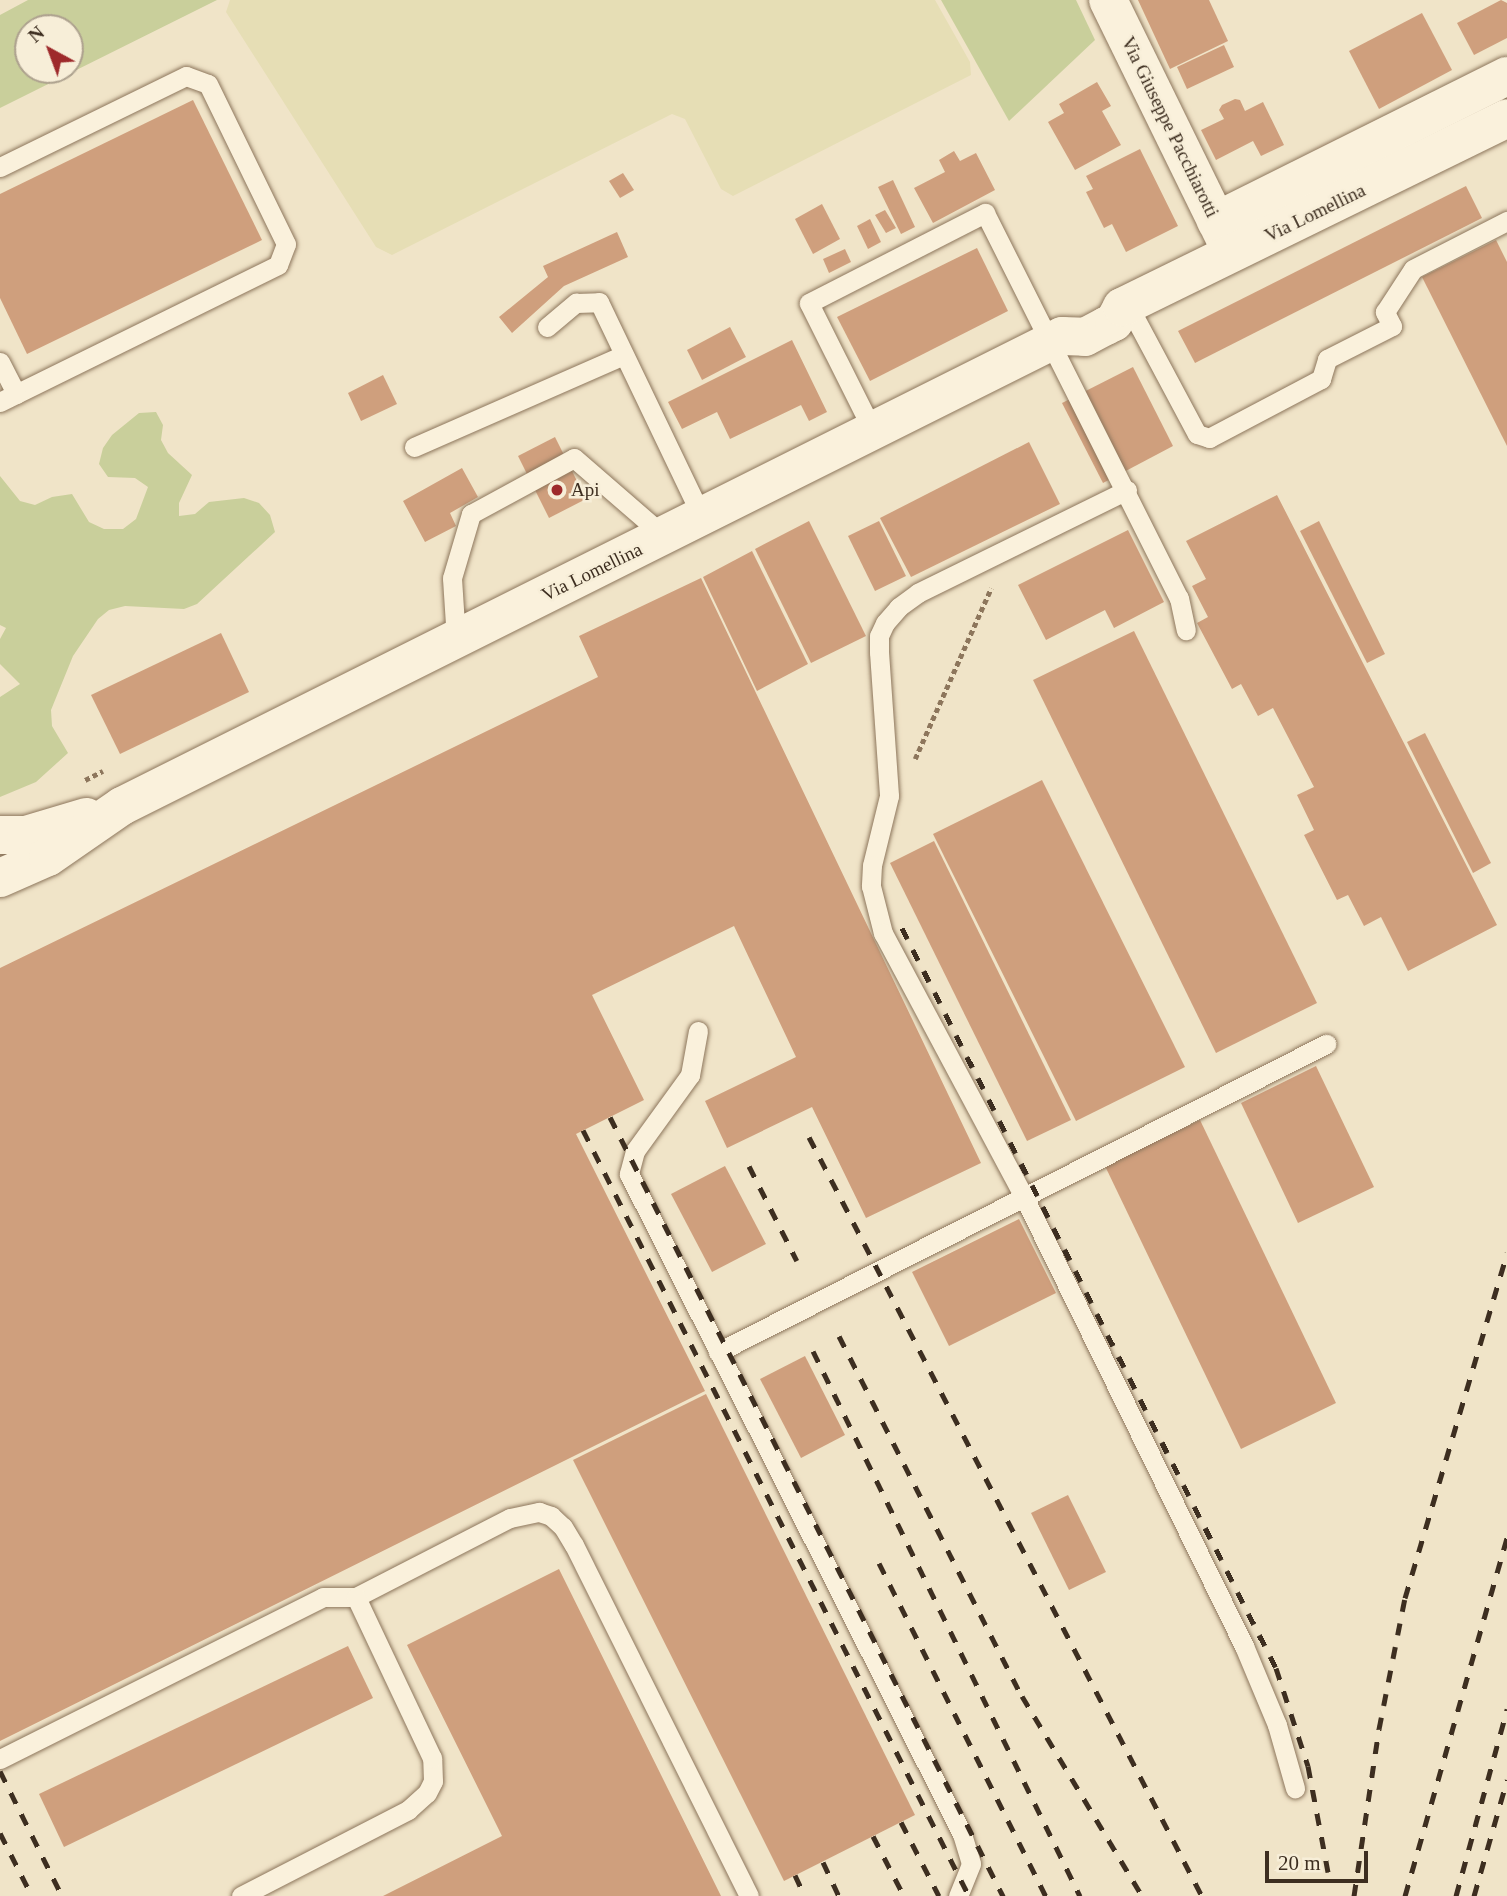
<!DOCTYPE html>
<style>
body{margin:0}
#map{position:relative;width:1507px;height:1896px;overflow:hidden;background:#f0e4c8;font-family:"Times New Roman",serif}
div>[style]{position:absolute}
[style*='--x']{left:calc(var(--x)*1px);top:calc(var(--y)*1px);width:calc(var(--w)*1px);rotate:calc(var(--a)*1deg)}
.farmland>*{inset:0;background:#e6deb5}
.green>*{inset:0;background:#c9cf9b}
.building>*{inset:0;background:#cf9f7d}
.path>*{height:4.5px;margin-top:-2.25px;transform-origin:0;background:repeating-linear-gradient(90deg,#8d765c 0 5px,transparent 0 8.5px)}
.roads{filter:drop-shadow(0 0 2px #8d765c) drop-shadow(0 0 2px #8d765c)}
.service>*{height:19px;margin:-9.5px;padding:0 9.5px;transform-origin:9.5px;border-radius:9.5px;background:#faf1dc}
.minor>*{height:38px;margin:-19px;padding:0 19px;transform-origin:19px;border-radius:19px;background:#faf1dc}
.secondary>*{height:38px;margin:-19px;padding:0 19px;transform-origin:19px;border-radius:19px;background:#faf1dc}
.rail>*{height:5px;margin-top:-2.5px;transform-origin:0;background:repeating-linear-gradient(90deg,#3d2e20 0 12px,transparent 0 24px)}
.dots>*{width:19px;height:19px;translate:-50% -50%;box-sizing:border-box;border:4px solid #f7eed8;border-radius:50%}
span{translate:-50% -50%;white-space:nowrap;text-align:center;line-height:1.15;-webkit-text-stroke:5px #f7eed8;paint-order:stroke}
.street-label{font-size:19px;color:#3d2e20}
.poi-label{font-size:19px;color:#3d2e20}
.left{translate:0 -50%;text-align:left}
.north{position:absolute;left:14px;top:14px;width:70px;height:70px;box-sizing:border-box;background:#f7eed8;border:2px solid #ada18e;border-radius:50%;rotate:319deg;font-size:19px;font-weight:700;line-height:28px;text-align:center;color:#3d2e20}
.north::after{content:'';display:block;margin:auto;width:24px;height:32px;background:#9e2a2b;clip-path:polygon(50% 0,100% 100%,50% 72%,0 100%)}
.scale{position:absolute;left:1265px;top:1851px;width:103px;height:32px;box-sizing:border-box;border:4px solid #3d2e20;border-top:0;padding-left:9px;font-size:21px;line-height:24px;white-space:nowrap;color:#3d2e20;-webkit-text-stroke:5px #f7eed8;paint-order:stroke}
</style>
<div id="map">
<div class="farmland">
<div style="clip-path:polygon(230px 0,935px 0,970px 62px,971px 75px,733px 196px,721px 189px,685px 119px,672px 114px,392px 255px,376px 247px,226px 12px)"></div>
</div>
<div class="green">
<div style="clip-path:polygon(evenodd,28px 0,217px 0,0 108px,0 15px,28px 0,70px 28px,70px 70px,28px 70px,28px 28px,70px 28px)"></div>
<div style="clip-path:polygon(941px 0,1076px 0,1095px 40px,1009px 121px)"></div>
<div style="clip-path:polygon(156px 412px,163px 425px,161px 440px,168px 453px,192px 475px,179px 503px,179px 516px,195px 514px,209px 502px,244px 498px,259px 503px,270px 515px,275px 532px,197px 604px,184px 609px,125px 606px,109px 610px,98px 619px,73px 656px,51px 710px,52px 726px,68px 753px,36px 782px,0 797px,0 697px,20px 684px,0 664px,0 639px,6px 628px,0 625px,0 476px,20px 501px,35px 505px,52px 497px,72px 494px,89px 522px,104px 529px,123px 529px,136px 519px,148px 487px,135px 478px,108px 477px,99px 464px,103px 448px,112px 435px,139px 413px)"></div>
</div>
<div class="building">
<div style="clip-path:polygon(1138px 0,1209px 0,1228px 41px,1170px 69px)"></div>
<div style="clip-path:polygon(1501px 0,1507px 3px,1507px 38px,1474px 55px,1457px 23px)"></div>
<div style="clip-path:polygon(1422px 13px,1452px 70px,1379px 109px,1349px 51px)"></div>
<div style="clip-path:polygon(1224px 45px,1234px 67px,1187px 89px,1177px 67px)"></div>
<div style="clip-path:polygon(1097px 82px,1111px 106px,1102px 111px,1121px 145px,1075px 170px,1048px 122px,1064px 113px,1059px 104px)"></div>
<div style="clip-path:polygon(1235px 99px,1240px 100px,1245px 111px,1263px 102px,1284px 145px,1261px 156px,1253px 141px,1216px 160px,1201px 130px,1224px 119px,1219px 110px,1222px 105px)"></div>
<div style="clip-path:polygon(193px 100px,262px 240px,27px 354px,0 298px,0 194px)"></div>
<div style="clip-path:polygon(1140px 149px,1178px 226px,1126px 252px,1112px 224px,1104px 228px,1086px 192px,1093px 189px,1086px 176px)"></div>
<div style="clip-path:polygon(954px 151px,960px 161px,976px 153px,995px 190px,933px 223px,914px 188px,945px 172px,939px 160px)"></div>
<div style="clip-path:polygon(623px 173px,634px 190px,620px 198px,609px 181px)"></div>
<div style="clip-path:polygon(893px 180px,915px 227px,901px 234px,878px 187px)"></div>
<div style="clip-path:polygon(1466px 186px,1482px 218px,1195px 363px,1178px 331px)"></div>
<div style="clip-path:polygon(822px 204px,840px 239px,813px 254px,795px 219px)"></div>
<div style="clip-path:polygon(885px 210px,896px 228px,886px 233px,875px 215px)"></div>
<div style="clip-path:polygon(870px 219px,881px 242px,868px 249px,857px 226px)"></div>
<div style="clip-path:polygon(617px 232px,628px 257px,564px 286px,512px 333px,499px 317px,548px 277px,543px 266px)"></div>
<div style="clip-path:polygon(1496px 240px,1507px 262px,1507px 446px,1422px 277px)"></div>
<div style="clip-path:polygon(977px 248px,1008px 311px,870px 381px,837px 317px)"></div>
<div style="clip-path:polygon(845px 249px,851px 262px,829px 273px,823px 259px)"></div>
<div style="clip-path:polygon(730px 327px,746px 357px,702px 380px,687px 350px)"></div>
<div style="clip-path:polygon(792px 340px,827px 412px,809px 421px,801px 405px,730px 439px,717px 412px,682px 429px,668px 402px)"></div>
<div style="clip-path:polygon(1133px 367px,1173px 446px,1103px 483px,1062px 403px)"></div>
<div style="clip-path:polygon(383px 375px,397px 404px,361px 421px,348px 393px)"></div>
<div style="clip-path:polygon(555px 437px,586px 499px,549px 518px,518px 456px)"></div>
<div style="clip-path:polygon(1029px 442px,1060px 504px,911px 577px,880px 518px)"></div>
<div style="clip-path:polygon(462px 468px,478px 497px,450px 513px,456px 526px,425px 542px,403px 501px)"></div>
<div style="clip-path:polygon(1277px 495px,1497px 925px,1408px 971px,1381px 917px,1364px 926px,1348px 895px,1337px 900px,1304px 835px,1314px 830px,1297px 795px,1314px 787px,1273px 708px,1258px 716px,1241px 684px,1232px 689px,1197px 623px,1208px 617px,1192px 586px,1206px 579px,1186px 541px)"></div>
<div style="clip-path:polygon(809px 521px,866px 636px,811px 663px,755px 549px)"></div>
<div style="clip-path:polygon(879px 521px,906px 576px,875px 591px,848px 536px)"></div>
<div style="clip-path:polygon(1319px 521px,1385px 654px,1367px 663px,1300px 531px)"></div>
<div style="clip-path:polygon(1128px 530px,1164px 602px,1114px 628px,1105px 610px,1046px 640px,1018px 585px)"></div>
<div style="clip-path:polygon(752px 551px,808px 664px,757px 691px,703px 577px)"></div>
<div style="clip-path:polygon(701px 578px,981px 1163px,866px 1218px,812px 1107px,727px 1148px,705px 1101px,796px 1057px,734px 926px,592px 995px,644px 1100px,576px 1134px,705px 1391px,0 1741px,0 968px,598px 677px,579px 636px)"></div>
<div style="clip-path:polygon(1134px 631px,1317px 1003px,1216px 1053px,1033px 680px)"></div>
<div style="clip-path:polygon(221px 633px,249px 692px,120px 754px,91px 695px)"></div>
<div style="clip-path:polygon(1425px 733px,1491px 863px,1473px 873px,1407px 742px)"></div>
<div style="clip-path:polygon(1042px 780px,1185px 1067px,1076px 1121px,933px 834px)"></div>
<div style="clip-path:polygon(934px 841px,1071px 1120px,1027px 1141px,890px 863px)"></div>
<div style="clip-path:polygon(1316px 1066px,1374px 1187px,1298px 1223px,1241px 1103px)"></div>
<div style="clip-path:polygon(1200px 1120px,1336px 1403px,1241px 1449px,1105px 1166px)"></div>
<div style="clip-path:polygon(725px 1166px,766px 1244px,712px 1272px,671px 1194px)"></div>
<div style="clip-path:polygon(1019px 1219px,1056px 1293px,949px 1346px,912px 1272px)"></div>
<div style="clip-path:polygon(805px 1356px,845px 1435px,801px 1458px,760px 1379px)"></div>
<div style="clip-path:polygon(706px 1394px,915px 1815px,784px 1881px,573px 1460px)"></div>
<div style="clip-path:polygon(1068px 1495px,1106px 1572px,1069px 1590px,1031px 1513px)"></div>
<div style="clip-path:polygon(559px 1569px,721px 1896px,383px 1896px,502px 1836px,407px 1645px)"></div>
<div style="clip-path:polygon(348px 1646px,373px 1698px,64px 1847px,39px 1794px)"></div>
</div>
<div class="path">
<div style="--x:915;--y:759;--w:187;--a:-66"></div>
<div style="--x:85;--y:780;--w:20;--a:-27"></div>
</div>
<div class="roads">
<div class="service">
<div style="--x:0;--y:167;--w:207;--a:-26.1"></div>
<div style="--x:186;--y:76;--w:23;--a:20"></div>
<div style="--x:208;--y:84;--w:178;--a:64"></div>
<div style="--x:286;--y:244;--w:22;--a:111"></div>
<div style="--x:278;--y:265;--w:310;--a:153.8"></div>
<div style="--x:1128;--y:305;--w:146;--a:61.9"></div>
<div style="--x:1197;--y:434;--w:13;--a:18"></div>
<div style="--x:1209;--y:438;--w:127;--a:-27.8"></div>
<div style="--x:1321;--y:379;--w:21;--a:-73"></div>
<div style="--x:1327;--y:359;--w:73;--a:-26.9"></div>
<div style="--x:1392;--y:326;--w:16;--a:-117"></div>
<div style="--x:1385;--y:312;--w:51;--a:-56.9"></div>
<div style="--x:1413;--y:269;--w:106;--a:-27.1"></div>
<div style="--x:547;--y:327;--w:38;--a:-40"></div>
<div style="--x:576;--y:303;--w:23;--a:-2"></div>
<div style="--x:599;--y:302;--w:238;--a:64.4"></div>
<div style="--x:0;--y:362;--w:36;--a:63"></div>
<div style="--x:873;--y:431;--w:143;--a:-116.6"></div>
<div style="--x:809;--y:303;--w:198;--a:-27.1"></div>
<div style="--x:985;--y:213;--w:431;--a:63.3"></div>
<div style="--x:1179;--y:598;--w:33;--a:78"></div>
<div style="--x:414;--y:447;--w:229;--a:-23.7"></div>
<div style="--x:1127;--y:490;--w:233;--a:153.8"></div>
<div style="--x:918;--y:593;--w:24;--a:144"></div>
<div style="--x:899;--y:607;--w:21;--a:131"></div>
<div style="--x:885;--y:623;--w:14;--a:115"></div>
<div style="--x:879;--y:636;--w:16;--a:90"></div>
<div style="--x:879;--y:652;--w:144;--a:86"></div>
<div style="--x:889;--y:796;--w:71;--a:103.8"></div>
<div style="--x:872;--y:865;--w:21;--a:93"></div>
<div style="--x:871;--y:886;--w:49;--a:75.7"></div>
<div style="--x:883;--y:933;--w:299;--a:61.9"></div>
<div style="--x:1024;--y:1197;--w:500;--a:63.9"></div>
<div style="--x:1244;--y:1646;--w:86;--a:67.3"></div>
<div style="--x:1277;--y:1725;--w:66;--a:74.1"></div>
<div style="--x:456;--y:640;--w:62;--a:-93.7"></div>
<div style="--x:452;--y:578;--w:67;--a:-73.5"></div>
<div style="--x:471;--y:514;--w:117;--a:-28.5"></div>
<div style="--x:574;--y:458;--w:119;--a:40.9"></div>
<div style="--x:698;--y:1031;--w:45;--a:100.3"></div>
<div style="--x:690;--y:1075;--w:94;--a:125.9"></div>
<div style="--x:635;--y:1151;--w:24;--a:105"></div>
<div style="--x:629;--y:1174;--w:739;--a:63.23"></div>
<div style="--x:962;--y:1834;--w:31;--a:73"></div>
<div style="--x:971;--y:1864;--w:35;--a:112"></div>
<div style="--x:718;--y:1352;--w:682;--a:-26.87"></div>
<div style="--x:0;--y:1759;--w:361;--a:-26.6"></div>
<div style="--x:323;--y:1597;--w:33;--a:0"></div>
<div style="--x:356;--y:1597;--w:173;--a:-27.2"></div>
<div style="--x:510;--y:1518;--w:30;--a:-12"></div>
<div style="--x:539;--y:1512;--w:13;--a:18"></div>
<div style="--x:551;--y:1516;--w:16;--a:43"></div>
<div style="--x:563;--y:1527;--w:21;--a:59"></div>
<div style="--x:574;--y:1545;--w:392;--a:63.5"></div>
<div style="--x:241;--y:1896;--w:188;--a:-27.2"></div>
<div style="--x:408;--y:1810;--w:25;--a:-42"></div>
<div style="--x:427;--y:1793;--w:13;--a:-63"></div>
<div style="--x:433;--y:1781;--w:23;--a:-92"></div>
<div style="--x:432;--y:1758;--w:178;--a:-115.3"></div>
</div>
<div class="minor">
<div style="--x:1108;--y:0;--w:271;--a:63.9"></div>
<div style="--x:1216;--y:221;--w:325;--a:-26.5"></div>
</div>
<div class="secondary">
<div style="--x:0;--y:835;--w:26;--a:0"></div>
<div style="--x:26;--y:835;--w:63;--a:-16.7"></div>
<div style="--x:0;--y:878;--w:52;--a:-23.6"></div>
<div style="--x:48;--y:857;--w:90;--a:-34.6"></div>
<div style="--x:122;--y:806;--w:1051;--a:-26.57"></div>
<div style="--x:1062;--y:336;--w:23;--a:2"></div>
<div style="--x:1085;--y:337;--w:24;--a:-28"></div>
<div style="--x:1106;--y:326;--w:9;--a:-27"></div>
<div style="--x:1114;--y:322;--w:17;--a:-62"></div>
<div style="--x:1122;--y:307;--w:429;--a:-26.1"></div>
</div>
</div>
<div class="rail">
<div style="--x:902;--y:928;--w:829;--a:63.19"></div>
<div style="--x:1276;--y:1668;--w:103;--a:71.9"></div>
<div style="--x:1308;--y:1766;--w:108;--a:79.3"></div>
<div style="--x:610;--y:1117;--w:873;--a:63.23"></div>
<div style="--x:583;--y:1130;--w:858;--a:63.26"></div>
<div style="--x:809;--y:1137;--w:855;--a:62.63"></div>
<div style="--x:749;--y:1166;--w:106;--a:63.2"></div>
<div style="--x:839;--y:1336;--w:404;--a:63.1"></div>
<div style="--x:1022;--y:1696;--w:233;--a:59"></div>
<div style="--x:813;--y:1351;--w:607;--a:63.9"></div>
<div style="--x:879;--y:1563;--w:373;--a:63.4"></div>
<div style="--x:0;--y:1771;--w:140;--a:63.6"></div>
<div style="--x:901;--y:1822;--w:83;--a:62.8"></div>
<div style="--x:0;--y:1833;--w:71;--a:63.1"></div>
<div style="--x:873;--y:1836;--w:68;--a:62.7"></div>
<div style="--x:823;--y:1862;--w:38;--a:65"></div>
<div style="--x:795;--y:1875;--w:23;--a:65"></div>
<div style="--x:1354;--y:1896;--w:169;--a:-81.5"></div>
<div style="--x:1379;--y:1729;--w:134;--a:-78.8"></div>
<div style="--x:1405;--y:1598;--w:360;--a:-73.5"></div>
<div style="--x:1405;--y:1896;--w:373;--a:-74.1"></div>
<div style="--x:1456;--y:1896;--w:194;--a:-74.7"></div>
<div style="--x:1474;--y:1896;--w:121;--a:-74.1"></div>
</div>
<div class="dots">
<div style="left:557px;top:490px;background:#9e2a2b"></div>
</div>
<div class="street-label">
<span style="left:1170px;top:127px;rotate:64deg">Via Giuseppe Pacchiarotti</span>
<span style="left:1315px;top:213px;rotate:-26deg">Via Lomellina</span>
<span style="left:592px;top:572px;rotate:-26deg">Via Lomellina</span>
</div>
<div class="poi-label">
<span class="left" style="left:571px;top:490px">Api</span>
</div>
<div class="north">N</div>
<div class="scale">20 m</div>
</div>
